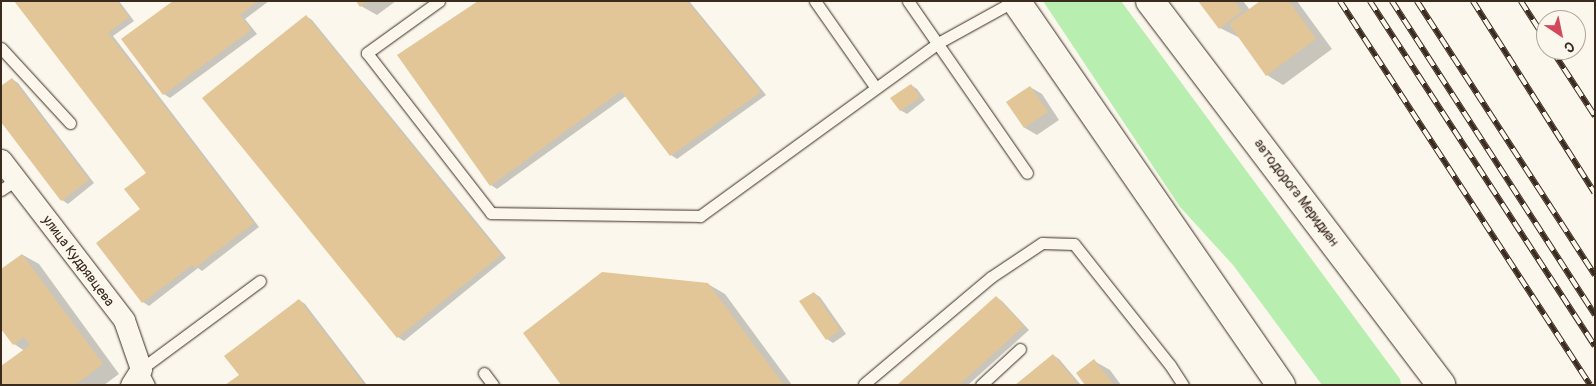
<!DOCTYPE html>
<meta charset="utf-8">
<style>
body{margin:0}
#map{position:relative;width:1596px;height:386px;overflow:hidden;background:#fbf7ec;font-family:Pangolin,sans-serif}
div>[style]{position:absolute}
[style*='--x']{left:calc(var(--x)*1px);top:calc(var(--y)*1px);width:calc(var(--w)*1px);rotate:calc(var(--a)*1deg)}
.green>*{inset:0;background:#b8efb1}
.shadow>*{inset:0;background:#0003}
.building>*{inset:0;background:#e3c697}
.roads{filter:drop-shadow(0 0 1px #3b2a1e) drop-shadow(0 0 1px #3b2a1e)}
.lane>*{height:11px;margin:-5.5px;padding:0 5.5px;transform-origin:5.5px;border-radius:5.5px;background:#fbf7ec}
.street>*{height:21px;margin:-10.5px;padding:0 10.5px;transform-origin:10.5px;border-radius:10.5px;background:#fbf7ec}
.primary>*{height:28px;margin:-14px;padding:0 14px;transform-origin:14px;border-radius:14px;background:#fbf7ec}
.rail>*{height:5.5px;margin-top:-2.75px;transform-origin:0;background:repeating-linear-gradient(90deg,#fbf7ec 0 11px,#3b2a1e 0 22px);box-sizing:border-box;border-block:1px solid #3b2a1e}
span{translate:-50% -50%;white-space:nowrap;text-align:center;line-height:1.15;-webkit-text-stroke:4px #fbf7ec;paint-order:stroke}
.street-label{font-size:14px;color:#3b2a1e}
.frame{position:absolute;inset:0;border:2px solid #3b2a1e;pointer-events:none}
.north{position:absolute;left:1536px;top:10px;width:50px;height:50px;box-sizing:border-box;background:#fbf7ec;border:1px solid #aea59a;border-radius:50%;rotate:146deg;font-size:14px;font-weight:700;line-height:20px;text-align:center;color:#3b2a1e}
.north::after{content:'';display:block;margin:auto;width:18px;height:22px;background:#d1495b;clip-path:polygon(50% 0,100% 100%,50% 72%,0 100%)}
</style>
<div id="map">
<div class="green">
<div style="clip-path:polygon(1043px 1px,1121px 1px,1400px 379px,1401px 385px,1322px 385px,1233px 265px,1180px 207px)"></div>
</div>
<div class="shadow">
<div style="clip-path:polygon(16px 1px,119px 1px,134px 21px,113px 36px,259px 227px,202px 271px,198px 268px,149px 306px,143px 302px,142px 209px,148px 173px)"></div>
<div style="clip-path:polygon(175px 1px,269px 1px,245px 19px,257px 34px,170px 98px,164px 94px,123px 40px)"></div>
<div style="clip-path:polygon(358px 1px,396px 1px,377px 15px,361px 6px)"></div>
<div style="clip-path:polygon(480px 1px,689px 1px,766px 95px,677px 159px,671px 155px,626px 96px,497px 189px,491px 185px)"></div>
<div style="clip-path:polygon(1199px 1px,1243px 1px,1250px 10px,1262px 1px,1297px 1px,1332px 49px,1283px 85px,1267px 75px,1240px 38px,1220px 28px)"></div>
<div style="clip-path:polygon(306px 16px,312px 20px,506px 258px,404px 341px,398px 337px)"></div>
<div style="clip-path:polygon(12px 79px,18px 83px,94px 183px,68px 204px,62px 200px)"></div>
<div style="clip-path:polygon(911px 85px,917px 89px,925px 100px,907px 114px,900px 110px)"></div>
<div style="clip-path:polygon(1030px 87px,1042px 94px,1059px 120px,1037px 135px,1025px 128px,1008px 102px)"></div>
<div style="clip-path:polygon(23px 255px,39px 264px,119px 374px,104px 385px,1px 385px,25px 351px,14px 344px,1px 327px)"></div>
<div style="clip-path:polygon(708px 284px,725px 294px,792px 385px,563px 385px)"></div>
<div style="clip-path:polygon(814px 293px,820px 297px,846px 334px,833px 343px,827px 339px)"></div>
<div style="clip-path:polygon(996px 297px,1002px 301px,1029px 330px,968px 385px,899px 385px)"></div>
<div style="clip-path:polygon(299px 300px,305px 304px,367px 385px,227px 385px,240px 375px)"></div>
<div style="clip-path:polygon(1053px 355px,1059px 359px,1081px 385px,1017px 385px)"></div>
<div style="clip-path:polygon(1094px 361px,1110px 370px,1121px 385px,1087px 385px)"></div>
</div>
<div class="building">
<div style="clip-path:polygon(14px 1px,117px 1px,129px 17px,108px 33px,254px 223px,195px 268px,192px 265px,142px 303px,96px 243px,140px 209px,124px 189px,146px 173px)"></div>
<div style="clip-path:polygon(173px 1px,258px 1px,240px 15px,251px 30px,163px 95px,121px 39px)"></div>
<div style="clip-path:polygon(356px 1px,368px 1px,360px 7px)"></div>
<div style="clip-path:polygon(478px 1px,687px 1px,761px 92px,670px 156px,621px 91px,490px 186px,397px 55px)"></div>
<div style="clip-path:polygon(1198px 1px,1234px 1px,1242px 11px,1219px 29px)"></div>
<div style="clip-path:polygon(1260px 1px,1289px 1px,1316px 39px,1266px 76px,1229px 24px)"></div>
<div style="clip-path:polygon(306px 15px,501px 255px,397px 338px,202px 98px)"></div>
<div style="clip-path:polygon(12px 78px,89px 180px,61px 201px,1px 122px,1px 86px)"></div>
<div style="clip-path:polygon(911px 84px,920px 97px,900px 111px,890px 98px)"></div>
<div style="clip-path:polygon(1030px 86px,1048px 112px,1024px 128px,1006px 102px)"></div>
<div style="clip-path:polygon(22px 254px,103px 364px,75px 385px,1px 385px,1px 366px,30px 345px,24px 337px,13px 345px,1px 329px,1px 269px)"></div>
<div style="clip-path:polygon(602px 272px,708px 283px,784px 385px,561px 385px,523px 333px)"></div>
<div style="clip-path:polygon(814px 292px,840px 330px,826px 340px,799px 301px)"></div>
<div style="clip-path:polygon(996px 296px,1024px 326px,959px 385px,897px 385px)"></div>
<div style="clip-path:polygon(299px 299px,363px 383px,360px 385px,225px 385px,239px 375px,224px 356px)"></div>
<div style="clip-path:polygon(1053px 354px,1078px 385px,1015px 385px)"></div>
<div style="clip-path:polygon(1094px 359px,1114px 385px,1085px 385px,1076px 373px)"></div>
</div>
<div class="roads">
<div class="lane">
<div style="--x:439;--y:1;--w:89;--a:144.2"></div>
<div style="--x:367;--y:53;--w:202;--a:52.2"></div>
<div style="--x:491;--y:213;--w:209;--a:0.8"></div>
<div style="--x:700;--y:216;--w:294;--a:-36"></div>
<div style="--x:938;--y:43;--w:87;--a:-28.9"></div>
<div style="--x:815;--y:1;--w:106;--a:55"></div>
<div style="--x:908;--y:1;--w:209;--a:55.3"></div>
<div style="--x:1;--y:48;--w:102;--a:47.4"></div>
<div style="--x:1;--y:190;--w:18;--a:-34"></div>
<div style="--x:484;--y:373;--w:15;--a:53"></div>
<div style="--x:864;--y:384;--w:166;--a:-40.1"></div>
<div style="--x:991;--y:277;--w:61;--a:-33.7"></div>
<div style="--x:1042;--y:243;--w:32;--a:2"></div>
<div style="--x:1074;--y:244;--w:154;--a:51.6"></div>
<div style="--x:1170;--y:365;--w:24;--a:57"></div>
<div style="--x:149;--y:385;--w:18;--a:-117"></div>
<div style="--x:141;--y:369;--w:148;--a:-36.5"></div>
<div style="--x:981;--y:385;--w:53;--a:-42.7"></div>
</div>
<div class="street">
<div style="--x:1;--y:160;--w:202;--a:52.4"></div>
<div style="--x:124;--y:320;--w:52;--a:70.9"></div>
<div style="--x:141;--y:369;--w:19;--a:122"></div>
</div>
<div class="primary">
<div style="--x:1016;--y:1;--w:467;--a:55.4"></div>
<div style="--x:1150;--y:1;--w:482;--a:52.8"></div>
</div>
</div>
<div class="rail">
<div style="--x:1340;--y:1;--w:458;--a:56.9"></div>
<div style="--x:1370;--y:1;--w:412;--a:56.9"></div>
<div style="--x:1392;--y:1;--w:374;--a:57.1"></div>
<div style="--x:1417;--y:1;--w:327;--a:57"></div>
<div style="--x:1473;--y:1;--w:227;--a:57.6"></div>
<div style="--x:1521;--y:1;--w:46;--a:57.3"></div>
<div style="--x:1552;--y:50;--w:79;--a:56.9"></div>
</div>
<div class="street-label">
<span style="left:1296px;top:193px;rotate:53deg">автодорога Меридиан</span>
<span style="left:78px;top:261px;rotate:53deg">улица Кудрявцева</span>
</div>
<div class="frame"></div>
<div class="north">С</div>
</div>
